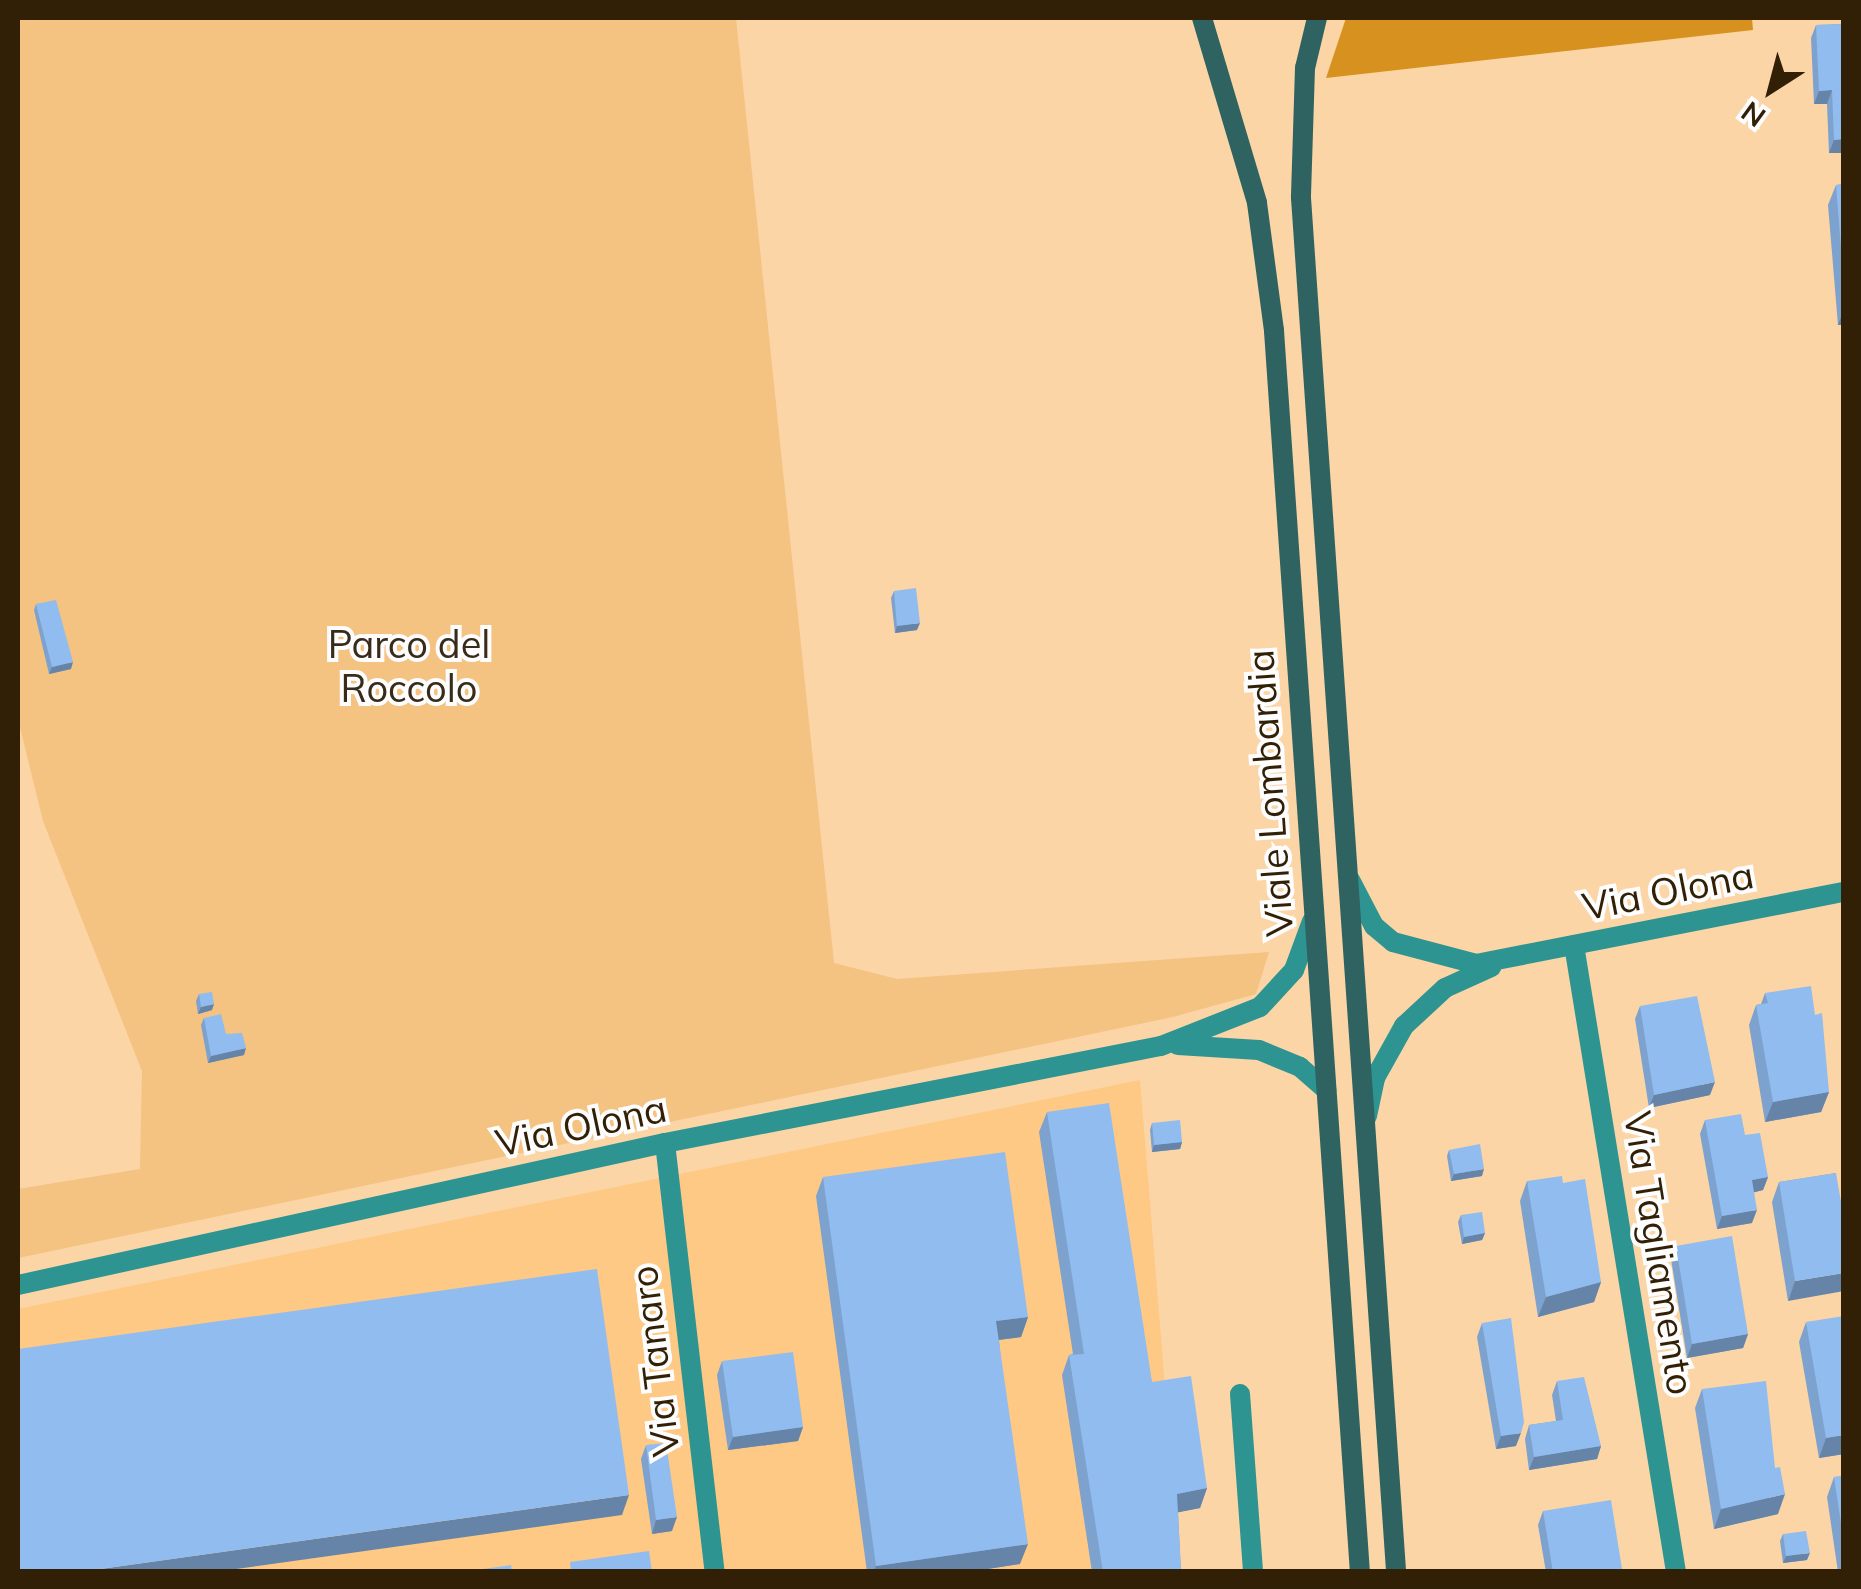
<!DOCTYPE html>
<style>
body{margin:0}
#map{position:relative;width:1861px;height:1589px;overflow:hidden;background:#fbd5a5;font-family:Mulish,sans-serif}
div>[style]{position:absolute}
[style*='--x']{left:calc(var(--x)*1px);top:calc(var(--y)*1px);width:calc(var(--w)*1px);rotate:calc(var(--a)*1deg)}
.built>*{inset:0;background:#fec985}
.green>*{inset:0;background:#f4c281}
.forest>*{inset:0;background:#d7911f}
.street>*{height:20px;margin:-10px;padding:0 10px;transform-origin:10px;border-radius:10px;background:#2d9492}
.secondary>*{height:20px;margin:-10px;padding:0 10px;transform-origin:10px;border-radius:10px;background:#2f6361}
.wall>*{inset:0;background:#7da2ce}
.shaded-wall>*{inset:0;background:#6684a7}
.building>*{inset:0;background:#91bcef}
span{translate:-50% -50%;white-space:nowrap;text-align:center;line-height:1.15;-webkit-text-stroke:8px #fdfdfd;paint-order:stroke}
.park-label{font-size:38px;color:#392b1a}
.street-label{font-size:38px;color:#311f06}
.frame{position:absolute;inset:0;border:20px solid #311f06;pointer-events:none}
.north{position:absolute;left:1721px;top:40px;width:100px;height:100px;-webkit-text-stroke:8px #fdfdfd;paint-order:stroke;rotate:216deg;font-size:28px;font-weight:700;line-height:40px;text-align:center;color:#311f06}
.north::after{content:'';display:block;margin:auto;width:35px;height:45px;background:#311f06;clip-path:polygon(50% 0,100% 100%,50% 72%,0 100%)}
</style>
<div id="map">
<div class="built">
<div style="clip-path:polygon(1140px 1080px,1180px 1571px,18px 1572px,18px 1309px)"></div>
</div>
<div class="green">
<div style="clip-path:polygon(18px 18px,736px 18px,834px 963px,897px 979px,1269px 952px,1256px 994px,1173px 1017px,18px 1258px,18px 1189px,140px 1169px,142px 1071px,43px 821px,18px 719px)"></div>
</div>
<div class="forest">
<div style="clip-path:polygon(1346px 18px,1752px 18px,1753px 30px,1326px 78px)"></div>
</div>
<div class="street">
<div style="--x:1350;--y:880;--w:52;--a:62.4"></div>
<div style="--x:1374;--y:926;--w:25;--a:40"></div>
<div style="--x:1393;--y:942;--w:86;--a:14.8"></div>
<div style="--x:1476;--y:964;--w:375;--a:-11.1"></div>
<div style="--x:1574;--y:945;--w:635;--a:80.76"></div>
<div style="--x:1178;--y:1045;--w:81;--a:3.5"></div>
<div style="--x:1259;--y:1050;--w:44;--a:22.5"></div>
<div style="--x:1300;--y:1067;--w:35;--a:41"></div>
<div style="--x:1367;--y:1116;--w:39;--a:-78"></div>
<div style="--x:1375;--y:1078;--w:60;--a:-60.9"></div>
<div style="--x:1404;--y:1026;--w:56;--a:-42.8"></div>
<div style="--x:1445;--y:988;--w:51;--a:-24.5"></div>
<div style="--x:665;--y:1143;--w:432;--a:83.4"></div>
<div style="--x:18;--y:1285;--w:662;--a:-12.38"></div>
<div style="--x:665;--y:1143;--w:505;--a:-11.07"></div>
<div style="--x:1161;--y:1046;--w:106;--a:-21.5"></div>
<div style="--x:1260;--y:1007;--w:50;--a:-47.4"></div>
<div style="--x:1294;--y:970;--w:52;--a:-69.8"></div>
<div style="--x:1240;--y:1394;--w:178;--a:85.8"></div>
</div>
<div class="secondary">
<div style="--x:1202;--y:18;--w:193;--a:73.4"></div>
<div style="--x:1257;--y:203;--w:129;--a:82.4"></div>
<div style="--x:1274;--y:331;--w:1244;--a:86.04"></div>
<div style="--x:1317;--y:18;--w:51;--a:103.5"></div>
<div style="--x:1305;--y:68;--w:130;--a:91.8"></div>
<div style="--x:1301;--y:198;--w:1377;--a:86.04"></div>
</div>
<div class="wall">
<div style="clip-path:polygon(1844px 24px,1844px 153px,1829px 153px,1827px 104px,1814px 104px,1811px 38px,1816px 25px)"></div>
<div style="clip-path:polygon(1844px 184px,1844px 325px,1838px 325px,1828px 205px,1836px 185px)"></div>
<div style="clip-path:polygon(894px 591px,917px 630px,895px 633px,891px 598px)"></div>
<div style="clip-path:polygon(36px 604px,71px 669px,49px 674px,34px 610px)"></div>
<div style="clip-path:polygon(1765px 993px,1829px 1092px,1821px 1112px,1765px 1122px,1749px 1025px,1756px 1005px,1761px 1004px)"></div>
<div style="clip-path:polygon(199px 994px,212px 1010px,198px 1014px,196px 1001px)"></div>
<div style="clip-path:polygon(1640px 1006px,1710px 1095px,1649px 1108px,1635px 1019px)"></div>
<div style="clip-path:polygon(204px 1018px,226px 1034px,244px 1055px,208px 1063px,201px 1025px)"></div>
<div style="clip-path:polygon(1047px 1112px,1152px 1382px,1207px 1488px,1200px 1508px,1178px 1512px,1181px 1572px,1092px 1572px,1062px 1375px,1069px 1355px,1073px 1354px,1039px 1132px)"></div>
<div style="clip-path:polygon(1705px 1120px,1745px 1135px,1768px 1177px,1763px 1190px,1754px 1192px,1752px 1223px,1717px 1229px,1700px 1134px)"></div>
<div style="clip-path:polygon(1152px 1123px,1182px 1142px,1180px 1149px,1152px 1152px,1150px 1130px)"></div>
<div style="clip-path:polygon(1449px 1150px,1482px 1176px,1451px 1181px,1447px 1156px)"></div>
<div style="clip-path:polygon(1836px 1173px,1788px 1301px,1772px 1202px,1779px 1182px)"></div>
<div style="clip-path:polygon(823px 1177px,1028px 1317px,1021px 1337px,999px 1340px,1020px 1564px,968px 1572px,867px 1572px,816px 1196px)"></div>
<div style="clip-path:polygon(1527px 1181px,1563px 1183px,1601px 1282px,1594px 1302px,1538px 1317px,1520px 1201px)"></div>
<div style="clip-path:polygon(1461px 1215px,1485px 1233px,1482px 1240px,1462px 1244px,1458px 1222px)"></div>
<div style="clip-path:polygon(1676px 1246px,1748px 1334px,1743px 1348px,1687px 1358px,1671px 1259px)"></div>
<div style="clip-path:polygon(1806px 1322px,1844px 1454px,1819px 1458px,1799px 1342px)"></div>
<div style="clip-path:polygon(1482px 1323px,1516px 1446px,1496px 1449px,1477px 1337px)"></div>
<div style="clip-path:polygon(722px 1361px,803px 1427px,798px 1441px,728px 1450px,717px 1375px)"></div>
<div style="clip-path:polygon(1557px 1381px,1601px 1446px,1597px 1459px,1529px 1470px,1525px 1439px,1529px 1425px,1556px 1421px,1552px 1395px)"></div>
<div style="clip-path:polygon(1702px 1389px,1778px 1514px,1714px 1529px,1695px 1408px)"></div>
<div style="clip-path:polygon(646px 1445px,672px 1531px,652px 1534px,641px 1459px)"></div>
<div style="clip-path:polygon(1844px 1476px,1844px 1572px,1838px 1572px,1827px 1497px,1834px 1477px)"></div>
<div style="clip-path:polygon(1543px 1511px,1622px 1572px,1546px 1572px,1538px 1525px)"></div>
<div style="clip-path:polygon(1783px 1534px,1807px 1560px,1783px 1563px,1780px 1541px)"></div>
</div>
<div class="shaded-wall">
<div style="clip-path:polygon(1832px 90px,1827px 104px,1814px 104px,1819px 91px)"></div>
<div style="clip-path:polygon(1844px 139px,1844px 153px,1829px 153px,1834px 140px)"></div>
<div style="clip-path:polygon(1844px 309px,1844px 325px,1838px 325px)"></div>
<div style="clip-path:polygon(920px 623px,917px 630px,895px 633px,897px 626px)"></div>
<div style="clip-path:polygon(73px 662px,71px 669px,49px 674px,52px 667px)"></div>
<div style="clip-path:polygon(214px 1004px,212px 1010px,198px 1014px,201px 1007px)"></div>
<div style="clip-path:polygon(246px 1048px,244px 1055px,208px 1063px,211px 1056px)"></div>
<div style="clip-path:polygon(1715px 1082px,1710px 1095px,1649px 1108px,1654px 1095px)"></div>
<div style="clip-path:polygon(1829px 1092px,1821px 1112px,1765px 1122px,1773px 1102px)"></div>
<div style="clip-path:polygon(1182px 1142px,1180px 1149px,1152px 1152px,1154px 1145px)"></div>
<div style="clip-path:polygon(1484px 1169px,1482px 1176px,1451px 1181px,1454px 1174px)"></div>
<div style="clip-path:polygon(1768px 1177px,1763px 1190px,1748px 1194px,1752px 1180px)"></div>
<div style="clip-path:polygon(1757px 1210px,1752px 1223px,1717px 1229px,1722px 1216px)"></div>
<div style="clip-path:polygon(1485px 1233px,1482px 1240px,1462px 1244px,1464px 1237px)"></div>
<div style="clip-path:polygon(1844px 1273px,1844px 1291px,1788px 1301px,1795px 1281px)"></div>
<div style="clip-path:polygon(1601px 1282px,1594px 1302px,1538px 1317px,1546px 1297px)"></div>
<div style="clip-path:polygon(1028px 1317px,1021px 1337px,989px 1341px,996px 1321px)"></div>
<div style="clip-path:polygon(1748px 1334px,1743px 1348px,1687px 1358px,1692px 1344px)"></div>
<div style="clip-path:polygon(803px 1427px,798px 1441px,728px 1450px,733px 1437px)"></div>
<div style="clip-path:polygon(1521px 1433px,1516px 1446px,1496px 1449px,1501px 1436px)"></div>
<div style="clip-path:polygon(1844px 1435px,1844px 1454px,1819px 1458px,1826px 1438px)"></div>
<div style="clip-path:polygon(1601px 1446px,1597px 1459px,1529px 1470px,1534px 1457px)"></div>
<div style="clip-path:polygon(1207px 1488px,1200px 1508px,1170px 1514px,1177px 1494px)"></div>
<div style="clip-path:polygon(1785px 1494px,1778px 1514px,1714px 1529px,1721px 1509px)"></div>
<div style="clip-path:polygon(629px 1495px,622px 1515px,215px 1572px,79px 1572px)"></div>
<div style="clip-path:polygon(677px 1517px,672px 1531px,652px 1534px,656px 1520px)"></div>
<div style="clip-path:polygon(1028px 1544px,1020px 1564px,968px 1572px,874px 1572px,876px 1566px)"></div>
<div style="clip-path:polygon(1810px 1553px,1807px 1560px,1783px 1563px,1786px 1556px)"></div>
</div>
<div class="building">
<div style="clip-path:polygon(1844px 24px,1844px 139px,1834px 140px,1832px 90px,1819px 91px,1816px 25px)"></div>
<div style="clip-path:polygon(1844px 184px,1844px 286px,1836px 185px)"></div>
<div style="clip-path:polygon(916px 588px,920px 623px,897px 626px,894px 591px)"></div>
<div style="clip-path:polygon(56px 600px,73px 662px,52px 667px,36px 604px)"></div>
<div style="clip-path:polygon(1811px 986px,1815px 1015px,1822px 1013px,1829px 1092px,1773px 1102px,1756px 1005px,1768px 1003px,1765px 993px)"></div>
<div style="clip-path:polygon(212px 992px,214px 1004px,201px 1007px,199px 994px)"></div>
<div style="clip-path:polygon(1697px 996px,1715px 1082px,1654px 1095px,1640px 1006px)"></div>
<div style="clip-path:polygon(221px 1014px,226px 1034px,242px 1033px,246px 1048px,211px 1056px,204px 1018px)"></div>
<div style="clip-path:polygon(1109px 1103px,1152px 1382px,1191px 1376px,1207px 1488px,1177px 1494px,1181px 1572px,1103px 1572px,1069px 1355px,1084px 1354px,1047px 1112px)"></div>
<div style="clip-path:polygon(1741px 1114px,1745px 1135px,1760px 1133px,1768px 1177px,1752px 1180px,1757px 1210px,1722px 1216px,1705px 1120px)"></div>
<div style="clip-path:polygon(1180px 1120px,1182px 1142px,1154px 1145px,1152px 1123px)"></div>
<div style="clip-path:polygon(1480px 1144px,1484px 1169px,1454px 1174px,1449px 1150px)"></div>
<div style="clip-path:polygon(1005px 1152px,1028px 1317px,996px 1321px,1028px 1544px,876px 1566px,823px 1177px)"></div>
<div style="clip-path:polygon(1836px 1173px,1844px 1219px,1844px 1273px,1795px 1281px,1779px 1182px)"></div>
<div style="clip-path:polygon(1562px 1176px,1563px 1183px,1585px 1179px,1601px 1282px,1546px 1297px,1527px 1181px)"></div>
<div style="clip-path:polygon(1482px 1212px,1485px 1233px,1464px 1237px,1461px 1215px)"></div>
<div style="clip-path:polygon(1732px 1236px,1748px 1334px,1692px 1344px,1676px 1246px)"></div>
<div style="clip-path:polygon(597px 1269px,629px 1495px,79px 1572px,18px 1572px,18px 1349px)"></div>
<div style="clip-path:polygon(1844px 1316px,1844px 1435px,1826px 1438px,1806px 1322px)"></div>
<div style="clip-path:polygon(1511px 1318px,1524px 1422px,1521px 1433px,1501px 1436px,1482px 1323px)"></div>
<div style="clip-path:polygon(793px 1352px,803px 1427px,733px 1437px,722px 1361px)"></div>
<div style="clip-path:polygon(1584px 1377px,1601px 1446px,1534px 1457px,1529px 1425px,1563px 1420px,1557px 1381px)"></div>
<div style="clip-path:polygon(1766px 1381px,1775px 1468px,1780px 1467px,1785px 1494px,1721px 1509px,1702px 1389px)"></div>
<div style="clip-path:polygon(666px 1443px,677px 1517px,656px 1520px,646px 1445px)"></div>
<div style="clip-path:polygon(1844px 1476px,1844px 1543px,1834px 1477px)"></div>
<div style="clip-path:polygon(1611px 1500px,1622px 1569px,1606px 1572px,1553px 1572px,1543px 1511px)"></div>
<div style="clip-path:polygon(1806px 1531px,1810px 1553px,1786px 1556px,1783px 1534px)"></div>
<div style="clip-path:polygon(649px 1551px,652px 1572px,571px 1572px,570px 1562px)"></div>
<div style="clip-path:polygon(511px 1565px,512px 1572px,461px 1572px)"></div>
</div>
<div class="park-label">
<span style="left:409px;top:667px">Parco del<br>Roccolo</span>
</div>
<div class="street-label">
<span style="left:1270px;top:793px;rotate:-94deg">Viale Lombardia</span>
<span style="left:1668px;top:891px;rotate:-11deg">Via Olona</span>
<span style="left:581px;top:1126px;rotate:-12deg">Via Olona</span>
<span style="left:1659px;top:1253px;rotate:81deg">Via Tagliamento</span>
<span style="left:655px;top:1361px;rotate:-97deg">Via Tanaro</span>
</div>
<div class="frame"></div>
<div class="north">N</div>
</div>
